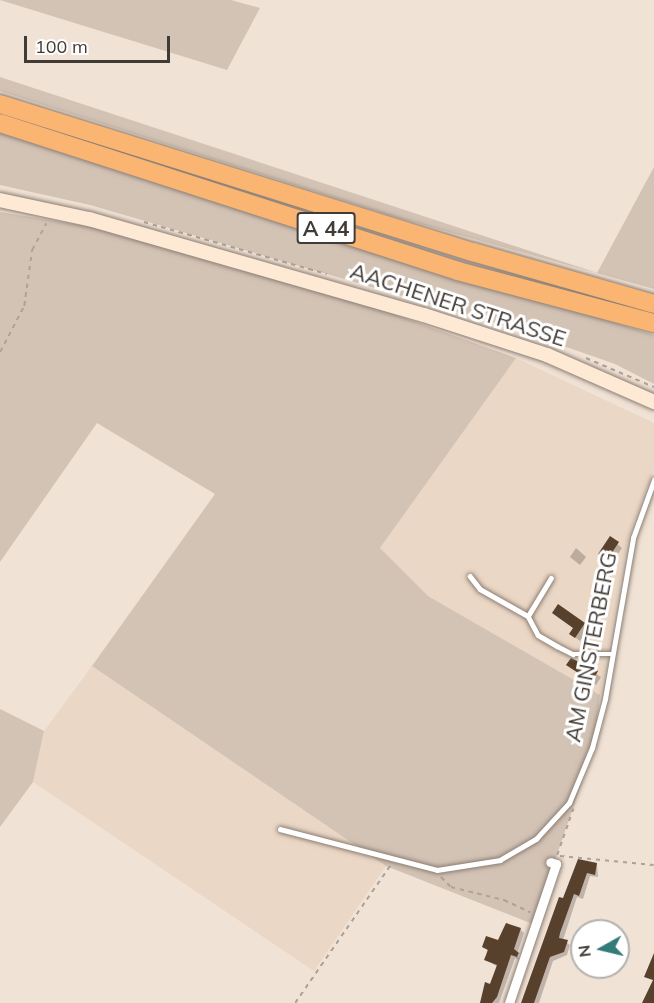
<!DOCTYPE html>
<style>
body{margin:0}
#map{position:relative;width:654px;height:1003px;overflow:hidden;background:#f0e2d5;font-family:Mulish,sans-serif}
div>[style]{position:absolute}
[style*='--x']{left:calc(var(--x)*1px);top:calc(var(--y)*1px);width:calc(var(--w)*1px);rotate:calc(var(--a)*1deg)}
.built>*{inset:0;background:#ebd7c5}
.green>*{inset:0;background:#d3c3b5}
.shadow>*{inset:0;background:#0003}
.building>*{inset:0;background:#57412d}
.path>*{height:1.5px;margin-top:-0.75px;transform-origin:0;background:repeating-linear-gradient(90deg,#ada298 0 4.5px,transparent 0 9px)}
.roads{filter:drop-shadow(0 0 2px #8b7e73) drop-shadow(0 0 2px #8b7e73)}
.service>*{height:4.5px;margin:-2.25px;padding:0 2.25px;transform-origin:2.25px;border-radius:2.25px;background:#fff}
.minor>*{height:9px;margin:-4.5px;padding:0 4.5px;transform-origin:4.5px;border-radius:4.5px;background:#fff}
.secondary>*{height:14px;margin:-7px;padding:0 7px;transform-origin:7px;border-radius:7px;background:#fee9d5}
.motorway>*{height:18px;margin:-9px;padding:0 9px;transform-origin:9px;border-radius:9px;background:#fbb573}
span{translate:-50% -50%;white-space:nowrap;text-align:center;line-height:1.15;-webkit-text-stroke:6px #fff;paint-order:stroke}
.shield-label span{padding:2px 4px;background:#fff;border:2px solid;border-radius:4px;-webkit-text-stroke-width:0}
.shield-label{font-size:21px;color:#413b36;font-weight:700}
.street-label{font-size:22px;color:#413b36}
.north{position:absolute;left:570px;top:919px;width:60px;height:60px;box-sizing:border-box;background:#fff;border:2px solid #b3b1af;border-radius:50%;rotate:262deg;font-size:16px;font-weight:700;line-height:24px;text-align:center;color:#413b36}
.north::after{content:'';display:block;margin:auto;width:21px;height:27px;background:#327b79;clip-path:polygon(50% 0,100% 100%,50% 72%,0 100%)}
.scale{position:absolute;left:24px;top:36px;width:146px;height:27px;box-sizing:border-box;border:3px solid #413b36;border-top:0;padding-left:8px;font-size:18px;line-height:21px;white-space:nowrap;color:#413b36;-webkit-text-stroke:4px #fff;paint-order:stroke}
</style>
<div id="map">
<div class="built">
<div style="clip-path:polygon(516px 358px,654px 423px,654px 469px,628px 537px,600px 695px,428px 596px,380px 548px)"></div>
<div style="clip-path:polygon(92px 666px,386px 866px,314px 971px,33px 782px,44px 731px)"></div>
</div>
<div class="green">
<div style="clip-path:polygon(0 0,231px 0,260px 8px,227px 70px)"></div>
<div style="clip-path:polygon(0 77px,597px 273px,654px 167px,654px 289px,395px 217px,0 91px)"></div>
<div style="clip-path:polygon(0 130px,654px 335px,654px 384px,615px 364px,509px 327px,90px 205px,0 185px)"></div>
<div style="clip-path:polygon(0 212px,99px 228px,368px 305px,516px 358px,380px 548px,428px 596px,600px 695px,593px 750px,533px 924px,386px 866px,92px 666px,215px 494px,97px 423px,0 562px)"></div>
<div style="clip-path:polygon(0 709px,44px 731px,33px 782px,0 827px)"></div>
</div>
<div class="shadow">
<div style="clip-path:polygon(611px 539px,622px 548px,612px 563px,600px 554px)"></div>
<div style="clip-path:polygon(576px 548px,586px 557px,580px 565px,570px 557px)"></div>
<div style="clip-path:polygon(559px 606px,589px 628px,580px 641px,571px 634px,574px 628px)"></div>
<div style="clip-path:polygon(572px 659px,601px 677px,596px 685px,568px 665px)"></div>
<div style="clip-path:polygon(579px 861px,597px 864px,598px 877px,590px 876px,583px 899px,577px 897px,563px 940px,570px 945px,567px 955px,553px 961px,539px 1003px,523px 1003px)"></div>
<div style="clip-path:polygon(520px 929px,524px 933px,517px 954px,519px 960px,515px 958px,499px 1003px,480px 1003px,498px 967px,486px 960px,488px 938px,499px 942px)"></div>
</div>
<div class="building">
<div style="clip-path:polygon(610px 536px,619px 542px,607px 560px,598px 554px)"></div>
<div style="clip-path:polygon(558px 604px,585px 623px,575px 638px,569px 634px,573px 628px,552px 613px)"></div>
<div style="clip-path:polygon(571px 658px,598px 671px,592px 682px,566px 665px)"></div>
<div style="clip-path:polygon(578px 859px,597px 863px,595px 875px,587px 873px,579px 896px,574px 894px,560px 933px,559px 938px,568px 940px,564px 952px,550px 957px,534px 1003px,521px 1003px,559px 897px,563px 898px)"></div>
<div style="clip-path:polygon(506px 923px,521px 928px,514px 949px,519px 953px,517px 957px,511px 955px,497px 997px,492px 1003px,480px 1003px,485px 982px,490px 984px,497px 965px,484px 960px,488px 950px,482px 947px,486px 936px,498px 940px)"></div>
<div style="clip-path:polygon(654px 953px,654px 1003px,642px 1003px,653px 980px,644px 977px)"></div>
</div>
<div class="path">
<div style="--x:144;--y:222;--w:190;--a:15.9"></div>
<div style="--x:0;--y:352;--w:52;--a:-62.4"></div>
<div style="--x:24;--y:306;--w:57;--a:-81.9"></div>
<div style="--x:32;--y:250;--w:30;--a:-62"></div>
<div style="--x:586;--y:358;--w:74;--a:23.1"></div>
<div style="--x:557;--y:855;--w:49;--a:-70.8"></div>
<div style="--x:560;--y:856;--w:94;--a:5.5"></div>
<div style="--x:441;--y:877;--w:14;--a:45"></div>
<div style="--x:451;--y:887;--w:55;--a:13.8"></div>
<div style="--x:504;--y:900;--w:29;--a:25"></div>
<div style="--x:295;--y:1003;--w:167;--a:-55.3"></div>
</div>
<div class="roads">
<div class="service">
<div style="--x:470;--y:576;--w:16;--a:52"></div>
<div style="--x:480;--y:589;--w:55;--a:29.4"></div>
<div style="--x:528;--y:616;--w:21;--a:62"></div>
<div style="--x:538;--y:635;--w:22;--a:30"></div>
<div style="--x:557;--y:646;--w:18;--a:27"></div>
<div style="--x:573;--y:654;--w:40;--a:0"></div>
<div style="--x:528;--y:616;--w:44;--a:-58.8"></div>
<div style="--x:280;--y:829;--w:162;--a:14.6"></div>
<div style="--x:437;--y:870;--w:64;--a:-9"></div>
<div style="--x:500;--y:860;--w:42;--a:-30.3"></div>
<div style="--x:536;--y:839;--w:49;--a:-47.5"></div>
<div style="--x:569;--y:803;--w:60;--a:-67.3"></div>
<div style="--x:592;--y:748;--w:51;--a:-75.1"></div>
<div style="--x:605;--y:699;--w:163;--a:-80.1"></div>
<div style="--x:633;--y:538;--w:62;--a:-70.1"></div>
</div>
<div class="minor">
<div style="--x:509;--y:1003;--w:147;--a:-71.3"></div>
<div style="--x:556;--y:864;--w:6;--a:-162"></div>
</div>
<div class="secondary">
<div style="--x:0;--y:200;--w:91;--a:12.1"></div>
<div style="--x:89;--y:219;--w:348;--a:16"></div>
<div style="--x:424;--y:315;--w:129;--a:18"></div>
<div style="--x:547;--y:355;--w:117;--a:23.7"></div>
</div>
<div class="motorway">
<div style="--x:0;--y:104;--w:496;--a:17.4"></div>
<div style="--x:473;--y:252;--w:188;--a:16"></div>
<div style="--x:0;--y:123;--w:481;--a:17.9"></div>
<div style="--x:458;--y:271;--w:203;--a:14.9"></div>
</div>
</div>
<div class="shield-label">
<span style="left:326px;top:228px">A 44</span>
</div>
<div class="street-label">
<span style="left:458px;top:305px;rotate:18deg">AACHENER STRASSE</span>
<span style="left:591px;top:647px;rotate:-79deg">AM GINSTERBERG</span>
</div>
<div class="north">N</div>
<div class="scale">100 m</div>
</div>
